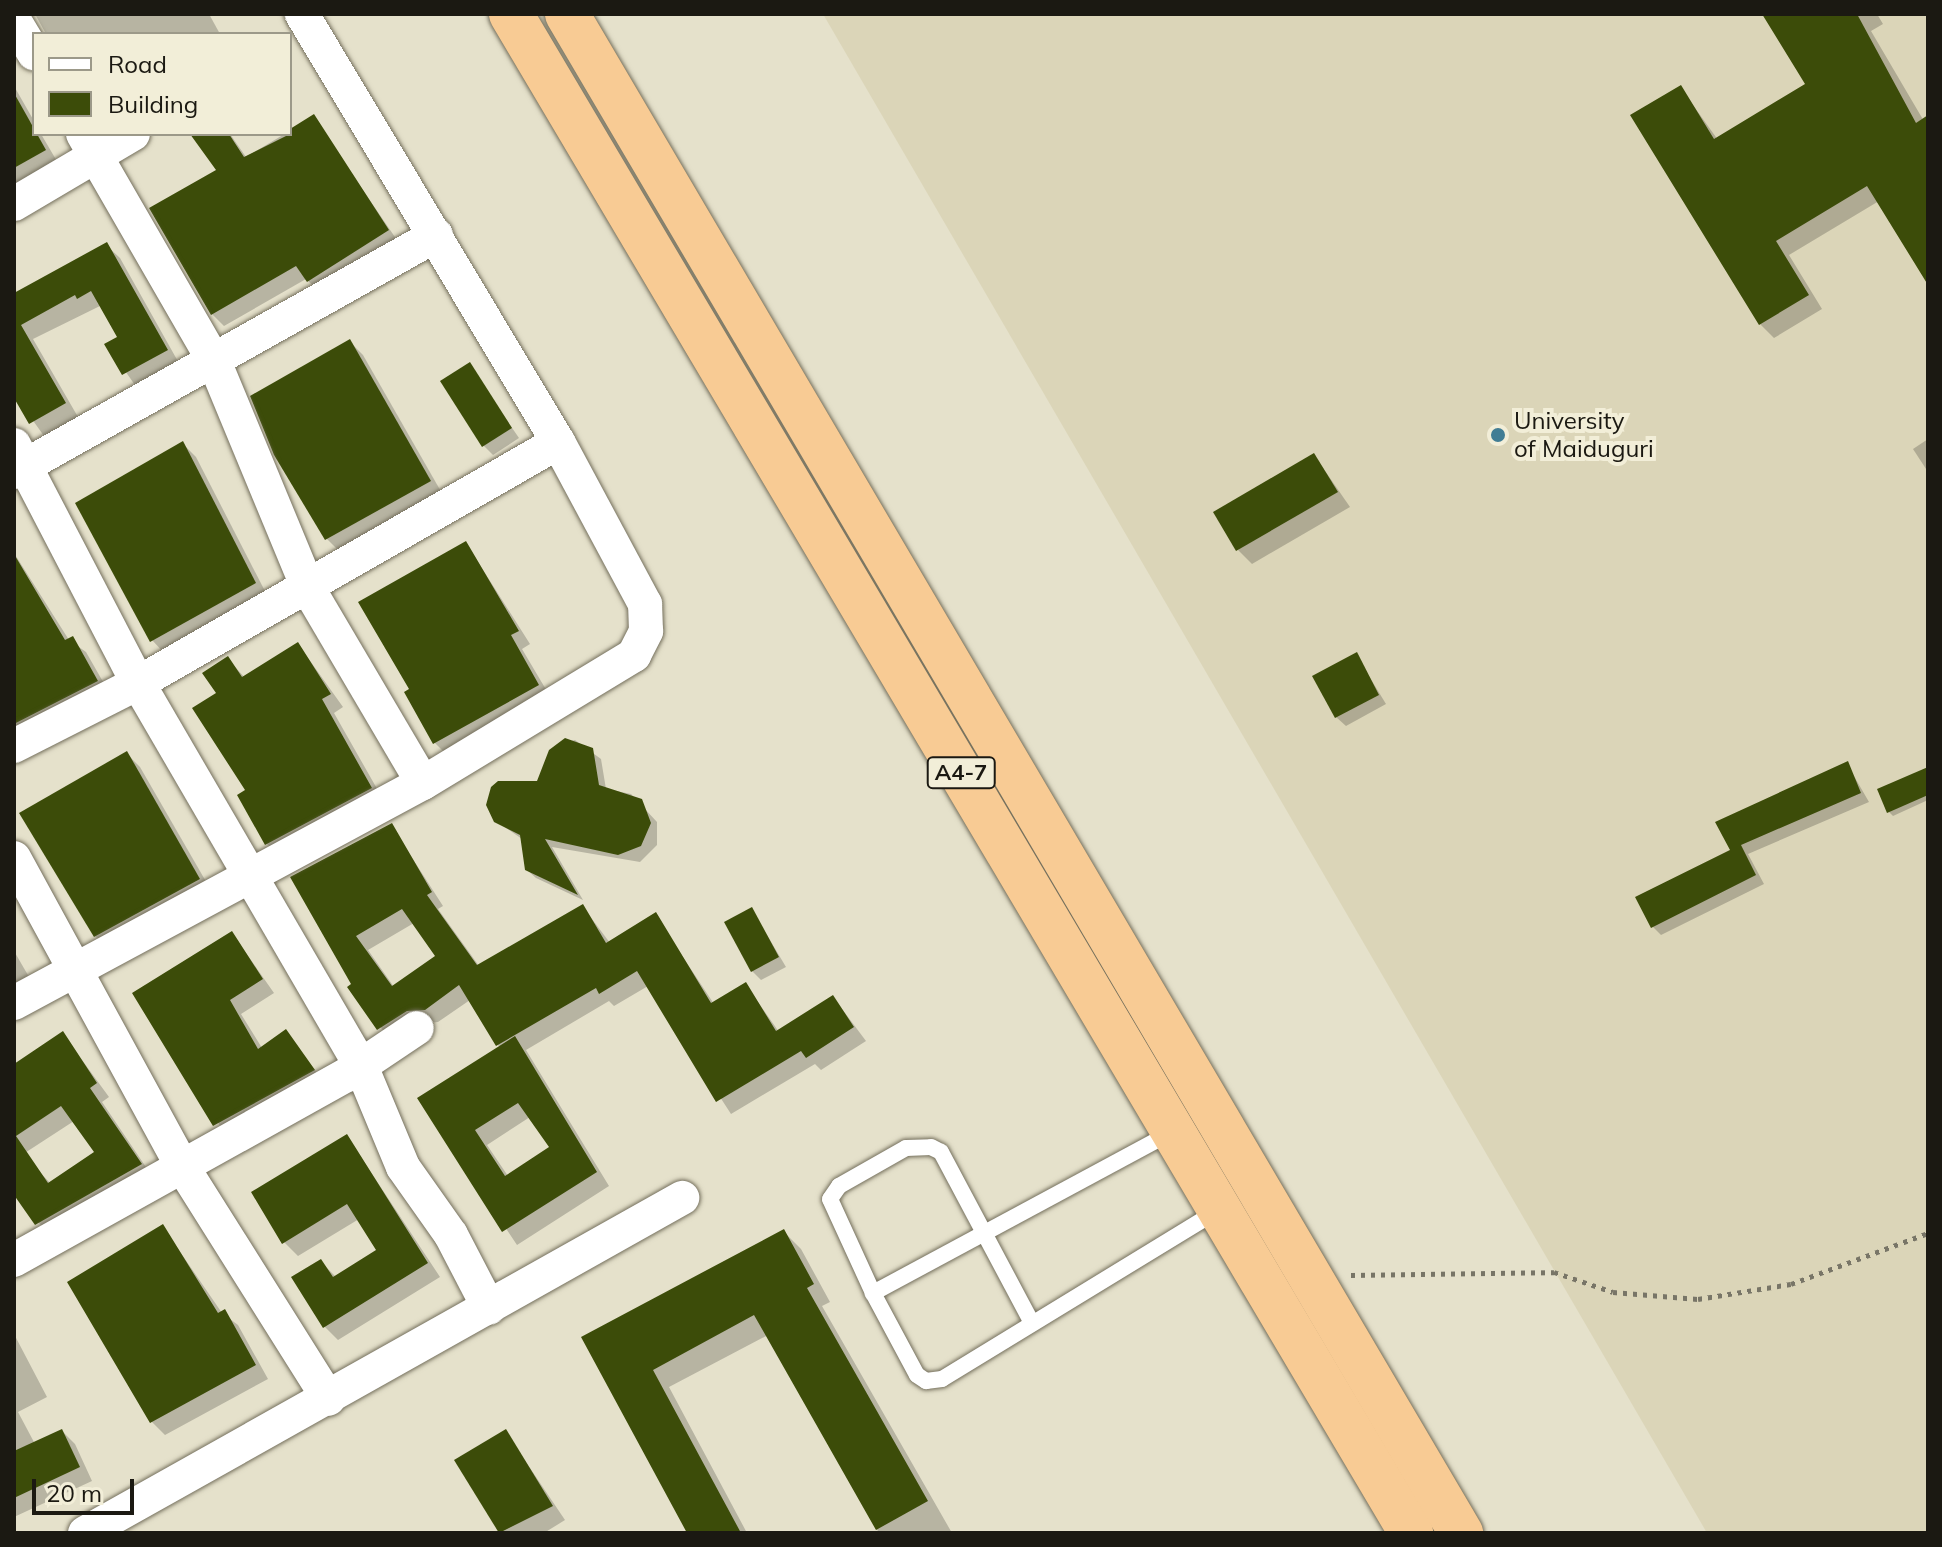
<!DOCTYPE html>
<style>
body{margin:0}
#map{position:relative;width:1942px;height:1547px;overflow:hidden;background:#e5e1cb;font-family:Mulish,sans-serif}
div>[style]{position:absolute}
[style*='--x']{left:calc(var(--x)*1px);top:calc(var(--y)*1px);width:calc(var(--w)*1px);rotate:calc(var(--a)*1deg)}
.built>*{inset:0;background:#dbd5b8}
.shadow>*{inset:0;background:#0003}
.building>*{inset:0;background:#3c4c09}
.path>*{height:5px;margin-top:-2.5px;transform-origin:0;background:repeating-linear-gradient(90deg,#787567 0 4px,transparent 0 10px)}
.roads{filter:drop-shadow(0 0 2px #746f5c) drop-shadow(0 0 2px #746f5c)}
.service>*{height:16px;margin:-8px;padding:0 8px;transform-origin:8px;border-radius:8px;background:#fff}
.minor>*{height:34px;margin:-17px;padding:0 17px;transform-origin:17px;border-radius:17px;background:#fff}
.trunk>*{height:44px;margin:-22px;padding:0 22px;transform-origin:22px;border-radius:22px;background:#f8cb94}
.dots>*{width:22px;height:22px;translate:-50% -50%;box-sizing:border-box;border:4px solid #f2eed8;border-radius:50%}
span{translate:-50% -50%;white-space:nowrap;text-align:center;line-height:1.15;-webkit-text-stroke:8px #f2eed8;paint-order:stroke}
.shield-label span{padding:2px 6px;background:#f2eed8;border:2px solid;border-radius:6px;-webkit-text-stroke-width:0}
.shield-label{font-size:22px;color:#1b1912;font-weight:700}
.poi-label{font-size:24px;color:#1b1912}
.left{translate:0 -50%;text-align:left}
.frame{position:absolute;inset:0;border:16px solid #1b1912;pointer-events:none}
.legend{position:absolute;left:32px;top:32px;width:260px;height:104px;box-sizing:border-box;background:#f2eed8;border:2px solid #9c9989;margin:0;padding:10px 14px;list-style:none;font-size:24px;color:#1b1912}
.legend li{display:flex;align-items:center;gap:16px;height:40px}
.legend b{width:40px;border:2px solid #9c9989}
.scale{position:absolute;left:32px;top:1479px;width:102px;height:36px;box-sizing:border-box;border:4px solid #1b1912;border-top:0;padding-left:10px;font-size:24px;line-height:28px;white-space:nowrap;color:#1b1912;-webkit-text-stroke:6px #f2eed8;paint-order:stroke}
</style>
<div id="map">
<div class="built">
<div style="clip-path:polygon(823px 14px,1928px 14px,1928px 1533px,1707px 1533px)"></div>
</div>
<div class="shadow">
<div style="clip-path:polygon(35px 14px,209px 14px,220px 34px,46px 34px)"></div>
<div style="clip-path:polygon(1764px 14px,1877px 14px,1883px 24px,1871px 31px,1928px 128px,1928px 275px,1879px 201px,1789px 255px,1822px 309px,1774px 338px,1760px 324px,1680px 87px,1718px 140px,1808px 85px)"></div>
<div style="clip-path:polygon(14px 86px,34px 121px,34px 134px,41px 134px,58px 163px,14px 188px)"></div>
<div style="clip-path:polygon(313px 117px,399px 243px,321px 293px,306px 279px,224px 326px,212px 314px,218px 171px,192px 134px,230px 134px,246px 157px)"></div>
<div style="clip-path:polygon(106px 245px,120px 258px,180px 365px,137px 388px,107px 345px,120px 337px,102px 305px,33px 339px,78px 417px,44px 436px,14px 394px,14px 294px)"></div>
<div style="clip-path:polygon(350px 342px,363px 355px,443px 495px,340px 552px,326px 538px)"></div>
<div style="clip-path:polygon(469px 365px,519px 438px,493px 455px,484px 446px)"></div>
<div style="clip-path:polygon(1928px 439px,1928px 472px,1913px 449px)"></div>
<div style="clip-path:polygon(183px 444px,196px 457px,268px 597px,165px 654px,152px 640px)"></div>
<div style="clip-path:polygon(1314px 455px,1350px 507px,1252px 564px,1238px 550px)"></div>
<div style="clip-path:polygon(466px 543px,530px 644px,522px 649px,551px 698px,447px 755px,434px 742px,412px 690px)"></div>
<div style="clip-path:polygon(14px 553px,69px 640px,86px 652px,110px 694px,14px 747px)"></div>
<div style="clip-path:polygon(298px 644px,343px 707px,334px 713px,384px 801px,280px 857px,267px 844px,218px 694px,228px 659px,245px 678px)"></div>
<div style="clip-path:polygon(1356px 655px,1386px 704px,1346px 726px,1336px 717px)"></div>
<div style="clip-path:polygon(575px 740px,601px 759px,606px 789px,631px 794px,657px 822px,657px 845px,640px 862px,552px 847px,583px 900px,536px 878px,526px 869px,522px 839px,496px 821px,538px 783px,557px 744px)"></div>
<div style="clip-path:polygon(127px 754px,140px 767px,212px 892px,109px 949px,95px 936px)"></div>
<div style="clip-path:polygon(1847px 764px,1869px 802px,1748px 854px,1764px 884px,1661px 935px,1653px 927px,1732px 849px)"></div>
<div style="clip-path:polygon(1928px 782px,1928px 800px,1893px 816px,1889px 812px)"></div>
<div style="clip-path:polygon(evenodd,391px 825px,443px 906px,438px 909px,479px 966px,583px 907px,610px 943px,655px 915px,714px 1004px,746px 985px,779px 1032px,833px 997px,866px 1041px,821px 1070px,815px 1064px,731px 1114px,648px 986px,614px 1006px,609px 1001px,526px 1050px,609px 1186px,517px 1245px,420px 1099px,500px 1048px,470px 1000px,438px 1022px,420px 1024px,392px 1042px,350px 987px,353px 984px,292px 878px,391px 825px,414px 923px,438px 957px,394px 987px,368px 950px,414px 923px,391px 825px,530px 1117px,552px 1148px,508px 1176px,487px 1145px,530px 1117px)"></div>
<div style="clip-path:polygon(752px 910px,786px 967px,761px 980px,752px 971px)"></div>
<div style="clip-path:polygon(232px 933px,274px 993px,241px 1014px,262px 1048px,285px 1032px,326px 1084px,228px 1138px,135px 994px)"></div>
<div style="clip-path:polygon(14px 951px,36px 989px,14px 1005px)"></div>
<div style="clip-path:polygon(63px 1034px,109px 1097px,102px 1102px,154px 1179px,51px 1238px,14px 1191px,14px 1179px,34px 1166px,51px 1184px,97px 1153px,74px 1121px,14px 1160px,14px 1066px)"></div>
<div style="clip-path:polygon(347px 1136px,440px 1277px,338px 1340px,324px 1326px,321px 1262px,336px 1277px,378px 1251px,359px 1219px,298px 1256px,284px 1242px)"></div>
<div style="clip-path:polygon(163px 1227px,222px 1313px,238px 1325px,268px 1379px,165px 1435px,152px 1422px)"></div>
<div style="clip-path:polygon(784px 1232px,801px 1249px,830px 1302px,822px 1306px,952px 1533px,879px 1533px,768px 1335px,669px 1387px,747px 1533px,689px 1533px,584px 1338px)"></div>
<div style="clip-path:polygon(14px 1334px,47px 1397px,18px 1412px,35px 1444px,62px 1431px,75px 1444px,92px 1481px,14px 1517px)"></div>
<div style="clip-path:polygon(505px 1431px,565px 1520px,544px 1533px,501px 1533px,456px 1460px)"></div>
</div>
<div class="building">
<div style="clip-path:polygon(1762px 14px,1857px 14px,1916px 123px,1928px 115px,1928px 285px,1867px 186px,1776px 241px,1809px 295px,1759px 325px,1630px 115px,1681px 85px,1714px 139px,1805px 84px)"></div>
<div style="clip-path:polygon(14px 93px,46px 150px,14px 168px)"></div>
<div style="clip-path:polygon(314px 114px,389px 230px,307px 282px,296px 266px,211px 315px,149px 208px,216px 170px,190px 134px,229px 134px,244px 157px,290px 134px,290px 129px)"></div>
<div style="clip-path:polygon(107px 242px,168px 350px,122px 375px,104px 344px,117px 337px,91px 291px,77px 299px,75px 295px,21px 325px,66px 403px,29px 424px,14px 398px,14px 293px)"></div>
<div style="clip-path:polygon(350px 339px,431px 481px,325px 540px,274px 455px,250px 396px)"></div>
<div style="clip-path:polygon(470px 362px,512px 428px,482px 447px,440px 381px)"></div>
<div style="clip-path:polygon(183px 441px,256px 583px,150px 642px,75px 503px)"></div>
<div style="clip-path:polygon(1314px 453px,1338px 492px,1236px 551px,1213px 512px)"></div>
<div style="clip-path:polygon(466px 541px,519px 631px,511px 635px,539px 685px,433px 744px,404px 692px,409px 689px,358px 602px)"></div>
<div style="clip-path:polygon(14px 554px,65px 640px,73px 636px,98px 681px,14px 724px)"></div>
<div style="clip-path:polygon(298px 642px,331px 694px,322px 699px,372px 788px,265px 845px,237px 795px,245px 790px,192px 708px,216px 693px,202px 673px,228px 656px,242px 677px)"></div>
<div style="clip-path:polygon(1357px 652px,1379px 695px,1335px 718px,1312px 676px)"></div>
<div style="clip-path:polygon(565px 738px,593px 748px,599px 785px,642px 799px,651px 823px,641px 846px,618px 855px,545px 839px,578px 895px,525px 870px,520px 835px,494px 822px,486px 805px,491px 787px,498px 781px,537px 781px,549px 750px)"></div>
<div style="clip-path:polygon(127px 751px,200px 879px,94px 937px,19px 813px)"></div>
<div style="clip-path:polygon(1848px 761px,1861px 793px,1741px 845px,1756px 875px,1651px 928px,1635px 897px,1736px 847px,1730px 850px,1715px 822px)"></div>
<div style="clip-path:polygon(1928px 767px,1928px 795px,1887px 813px,1877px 789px)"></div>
<div style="clip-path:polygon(evenodd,392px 823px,432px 892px,427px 895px,477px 965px,583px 904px,606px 943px,656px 912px,711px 1003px,746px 982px,776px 1031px,833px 995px,854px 1027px,806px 1058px,801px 1051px,716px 1102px,637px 971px,599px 994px,596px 988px,496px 1046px,459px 985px,425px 1010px,407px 1011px,377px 1030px,347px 987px,351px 984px,290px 877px,392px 823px,402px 909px,435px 956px,392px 986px,356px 936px,402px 909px)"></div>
<div style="clip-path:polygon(752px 907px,779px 957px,751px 972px,724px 922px)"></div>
<div style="clip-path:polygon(232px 931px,263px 979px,230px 1000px,258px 1049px,286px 1029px,315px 1070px,213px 1126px,132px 993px)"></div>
<div style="clip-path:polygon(evenodd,63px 1031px,97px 1083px,90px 1088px,142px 1164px,35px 1225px,14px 1195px,14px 1064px,63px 1031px,61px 1106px,94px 1152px,48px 1183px,16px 1136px,61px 1106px)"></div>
<div style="clip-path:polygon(evenodd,515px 1036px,597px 1172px,502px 1232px,417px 1098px,515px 1036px,518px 1103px,549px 1147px,505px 1176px,475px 1130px,518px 1103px)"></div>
<div style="clip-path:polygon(347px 1134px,428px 1263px,323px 1328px,291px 1277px,321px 1259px,333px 1277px,376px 1250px,347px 1204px,282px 1244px,251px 1192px)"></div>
<div style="clip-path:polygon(163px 1224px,218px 1313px,225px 1309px,256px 1365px,150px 1423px,67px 1282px)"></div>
<div style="clip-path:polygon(784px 1229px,814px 1284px,807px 1288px,928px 1501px,876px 1530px,754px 1315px,653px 1370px,741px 1533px,687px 1533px,581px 1337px)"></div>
<div style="clip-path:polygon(62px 1429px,80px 1467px,14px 1498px,14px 1451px)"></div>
<div style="clip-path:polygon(506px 1429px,553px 1506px,499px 1533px,454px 1460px)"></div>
</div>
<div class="path">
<div style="--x:1351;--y:1275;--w:203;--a:-0.8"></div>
<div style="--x:1554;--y:1272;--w:62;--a:18.7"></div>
<div style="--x:1613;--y:1292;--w:85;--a:4.7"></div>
<div style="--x:1698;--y:1299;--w:94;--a:-9.2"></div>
<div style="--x:1791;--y:1284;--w:146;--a:-20.4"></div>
</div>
<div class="roads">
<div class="service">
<div style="--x:1172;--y:1132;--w:340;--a:151.7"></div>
<div style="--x:873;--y:1293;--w:93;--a:61.8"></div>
<div style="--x:917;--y:1375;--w:11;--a:34"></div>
<div style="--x:926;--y:1381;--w:16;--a:-7"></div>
<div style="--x:942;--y:1379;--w:324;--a:-31.4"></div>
<div style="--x:873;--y:1293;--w:103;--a:-114.6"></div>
<div style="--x:830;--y:1199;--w:16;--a:-55"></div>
<div style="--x:839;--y:1186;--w:77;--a:-29.6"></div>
<div style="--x:906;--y:1148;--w:25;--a:-2"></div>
<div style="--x:931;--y:1147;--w:11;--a:27"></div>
<div style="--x:941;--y:1152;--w:194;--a:62"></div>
</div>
<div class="minor">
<div style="--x:14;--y:20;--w:39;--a:59"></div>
<div style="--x:83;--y:134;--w:262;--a:60"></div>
<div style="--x:214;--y:361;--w:246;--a:67.5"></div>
<div style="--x:308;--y:588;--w:226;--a:59.5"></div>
<div style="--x:14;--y:204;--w:138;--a:-30.5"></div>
<div style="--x:14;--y:445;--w:268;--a:62.5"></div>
<div style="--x:138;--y:683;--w:443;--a:59.8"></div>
<div style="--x:361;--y:1066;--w:109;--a:67.4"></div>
<div style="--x:403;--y:1167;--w:83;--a:54.8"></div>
<div style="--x:451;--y:1235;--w:82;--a:62.5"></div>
<div style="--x:14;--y:472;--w:484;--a:-29.3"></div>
<div style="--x:14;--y:746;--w:139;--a:-26.9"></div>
<div style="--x:138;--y:683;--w:484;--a:-29.8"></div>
<div style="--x:14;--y:858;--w:351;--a:61.4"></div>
<div style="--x:182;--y:1166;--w:275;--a:57.8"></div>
<div style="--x:14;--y:1003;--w:464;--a:-28.3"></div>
<div style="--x:423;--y:783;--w:247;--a:-31.2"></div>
<div style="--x:634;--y:655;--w:27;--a:-63"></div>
<div style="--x:646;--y:631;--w:27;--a:-92"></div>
<div style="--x:645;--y:604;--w:184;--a:-118.2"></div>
<div style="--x:558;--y:442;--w:499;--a:-120.9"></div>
<div style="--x:14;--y:1260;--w:381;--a:-29.1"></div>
<div style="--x:347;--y:1075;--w:84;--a:-33.9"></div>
<div style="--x:85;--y:1533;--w:685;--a:-29.3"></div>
</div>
<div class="trunk">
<div style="--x:511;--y:14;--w:1766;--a:59.35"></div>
<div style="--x:567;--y:14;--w:1763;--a:59.52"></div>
</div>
</div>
<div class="dots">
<div style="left:1498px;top:435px;background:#417d94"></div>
</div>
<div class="shield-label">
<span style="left:961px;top:773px">A4-7</span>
</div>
<div class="poi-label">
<span class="left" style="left:1514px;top:435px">University<br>of Maiduguri</span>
</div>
<div class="frame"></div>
<ul class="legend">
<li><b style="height:10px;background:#fff"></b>Road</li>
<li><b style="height:22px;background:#3c4c09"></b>Building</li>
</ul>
<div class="scale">20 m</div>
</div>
